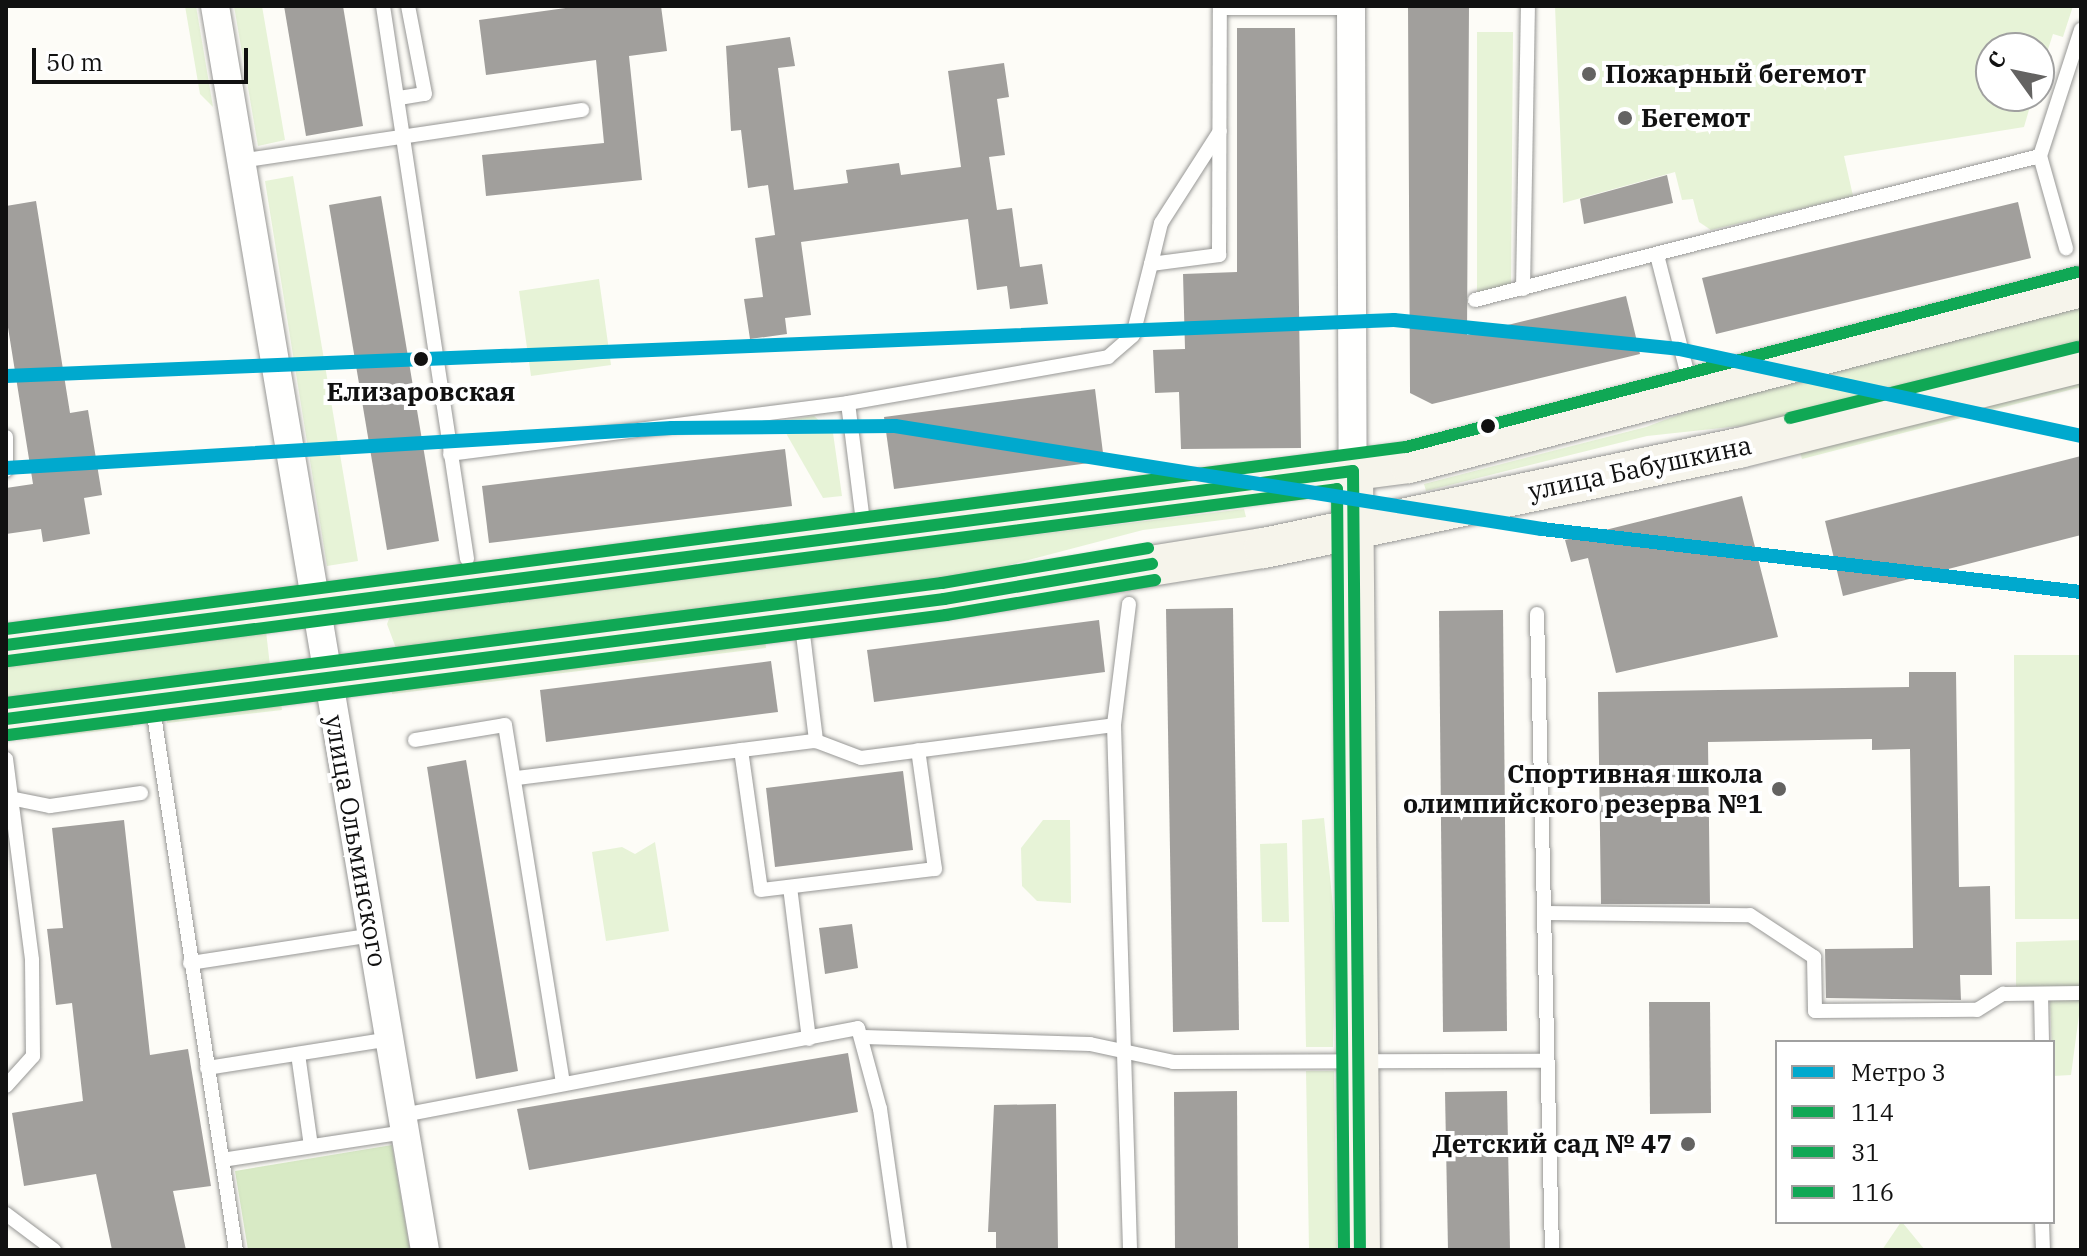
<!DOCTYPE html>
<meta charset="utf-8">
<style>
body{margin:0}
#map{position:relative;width:2087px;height:1256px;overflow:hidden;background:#fdfcf7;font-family:"IBM Plex Serif",serif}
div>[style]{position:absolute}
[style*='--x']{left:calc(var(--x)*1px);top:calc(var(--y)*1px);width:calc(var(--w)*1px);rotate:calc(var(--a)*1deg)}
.green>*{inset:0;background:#e7f3d7}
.forest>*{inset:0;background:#d8eac5}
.building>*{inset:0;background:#a19f9c}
.roads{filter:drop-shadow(0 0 2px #979795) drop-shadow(0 0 2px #979795)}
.lane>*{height:14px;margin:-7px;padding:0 7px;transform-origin:7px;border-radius:7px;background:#fffffe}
.street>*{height:28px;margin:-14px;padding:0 14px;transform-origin:14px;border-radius:14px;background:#fffffe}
.secondary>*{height:40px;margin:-20px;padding:0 20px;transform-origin:20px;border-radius:20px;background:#f6f4eb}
.bus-1>*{height:12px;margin:-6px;padding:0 6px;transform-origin:6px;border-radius:6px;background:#10a855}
.bus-2>*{height:12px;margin:-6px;padding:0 6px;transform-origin:6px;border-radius:6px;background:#10a855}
.bus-3>*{height:12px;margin:-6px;padding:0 6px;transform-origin:6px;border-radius:6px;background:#10a855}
.metro-1>*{height:14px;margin:-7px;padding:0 7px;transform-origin:7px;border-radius:7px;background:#00a9ce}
.dots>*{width:22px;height:22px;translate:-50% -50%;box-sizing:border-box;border:4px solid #fff;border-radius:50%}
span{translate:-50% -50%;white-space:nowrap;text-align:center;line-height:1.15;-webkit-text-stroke:8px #fff;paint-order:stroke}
.poi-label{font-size:26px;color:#111;font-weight:700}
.left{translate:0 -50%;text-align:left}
.right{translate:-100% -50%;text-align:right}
.stop-label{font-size:26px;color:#111;font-weight:700}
.street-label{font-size:26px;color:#111}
.frame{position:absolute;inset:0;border:8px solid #111;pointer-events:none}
.legend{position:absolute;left:1775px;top:1040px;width:280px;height:184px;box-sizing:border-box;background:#fff;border:2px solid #a0a0a0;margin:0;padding:10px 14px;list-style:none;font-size:24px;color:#111}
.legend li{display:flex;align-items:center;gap:16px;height:40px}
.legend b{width:40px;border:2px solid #a0a0a0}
.north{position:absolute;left:1975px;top:32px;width:80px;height:80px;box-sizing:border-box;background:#fff;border:2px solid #a0a0a0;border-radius:50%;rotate:303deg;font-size:22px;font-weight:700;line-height:32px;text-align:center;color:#111}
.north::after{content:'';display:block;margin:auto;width:28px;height:36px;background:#646362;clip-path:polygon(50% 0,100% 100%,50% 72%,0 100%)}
.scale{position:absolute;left:32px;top:48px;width:216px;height:36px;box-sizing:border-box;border:4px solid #111;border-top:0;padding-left:10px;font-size:24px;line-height:28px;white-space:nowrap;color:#111;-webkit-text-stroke:6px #fff;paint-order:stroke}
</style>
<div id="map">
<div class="green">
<div style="clip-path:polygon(185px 6px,196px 6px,213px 107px,200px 94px)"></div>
<div style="clip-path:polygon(234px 6px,262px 6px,285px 140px,258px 146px)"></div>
<div style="clip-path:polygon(evenodd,1555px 6px,2073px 6px,2063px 37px,2053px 34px,2039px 77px,2039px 48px,1991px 48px,1991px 96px,2033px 96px,2024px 127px,1844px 156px,1853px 196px,1711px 230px,1699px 222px,1693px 199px,1682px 200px,1675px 172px,1563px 203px,1555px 6px,1714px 112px,1716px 130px,1696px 133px,1693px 115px,1714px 112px)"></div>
<div style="clip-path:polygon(1477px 32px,1513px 32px,1511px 285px,1477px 295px)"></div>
<div style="clip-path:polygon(293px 176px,358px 561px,327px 566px,265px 181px)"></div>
<div style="clip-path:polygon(599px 279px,611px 365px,531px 376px,519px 291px)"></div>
<div style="clip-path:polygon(2081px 303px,2081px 346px,1768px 423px,1647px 436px,1426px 491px,1424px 484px,1646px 427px,1765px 382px)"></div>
<div style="clip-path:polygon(2081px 377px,2081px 387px,1802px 459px,1799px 449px)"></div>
<div style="clip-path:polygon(814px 416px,833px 433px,842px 496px,823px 498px,779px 421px)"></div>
<div style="clip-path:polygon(1244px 509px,1246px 517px,1143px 530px,941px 583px,397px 651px,387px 624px,391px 614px)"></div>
<div style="clip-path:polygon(266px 631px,270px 666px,6px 703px,6px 661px)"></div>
<div style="clip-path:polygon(765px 638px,766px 648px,392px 694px,391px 686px)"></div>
<div style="clip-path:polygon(2014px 655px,2081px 655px,2081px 919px,2015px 919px)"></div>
<div style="clip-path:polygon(281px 702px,282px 710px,167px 723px,166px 715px)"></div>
<div style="clip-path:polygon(132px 720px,133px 727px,27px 740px,26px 733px)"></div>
<div style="clip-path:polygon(1324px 818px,1336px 936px,1333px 1047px,1306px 1047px,1302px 820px)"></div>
<div style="clip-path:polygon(1043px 820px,1070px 820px,1071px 903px,1037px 901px,1022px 886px,1021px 848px)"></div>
<div style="clip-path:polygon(655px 842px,669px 931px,606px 941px,592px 852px,622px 847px,635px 854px)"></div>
<div style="clip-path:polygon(1287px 843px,1289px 922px,1262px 922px,1260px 844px)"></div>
<div style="clip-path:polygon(2081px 940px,2081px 987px,2016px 988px,2016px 942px)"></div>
<div style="clip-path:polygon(2050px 1000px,2081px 1000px,2071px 1075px,2053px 1076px)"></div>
<div style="clip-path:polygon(1306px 1071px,1334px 1071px,1337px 1250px,1309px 1250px)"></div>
<div style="clip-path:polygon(1901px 1222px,1902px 1222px,1925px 1250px,1882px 1250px)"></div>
</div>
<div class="forest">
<div style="clip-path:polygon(392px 1145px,410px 1250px,248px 1250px,235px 1171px)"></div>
</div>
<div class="building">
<div style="clip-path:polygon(284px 6px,343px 6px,363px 126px,306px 136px)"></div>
<div style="clip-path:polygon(580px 6px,661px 6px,667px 51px,629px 56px,642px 180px,486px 196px,482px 155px,604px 143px,596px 60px,486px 75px,479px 20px)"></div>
<div style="clip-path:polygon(1408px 6px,1469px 6px,1467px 335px,1626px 296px,1640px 354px,1432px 404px,1410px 393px)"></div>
<div style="clip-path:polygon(1237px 28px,1295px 28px,1301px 448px,1181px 449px,1179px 392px,1155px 393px,1153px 350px,1185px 349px,1183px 274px,1237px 272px)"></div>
<div style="clip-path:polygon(790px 37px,795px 66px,778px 68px,794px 190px,848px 183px,846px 170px,899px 163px,901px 175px,961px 167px,948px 71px,1004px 63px,1009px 97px,997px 99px,1005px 155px,989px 157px,997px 210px,1012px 208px,1020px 267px,1042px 264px,1048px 304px,1010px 309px,1007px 286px,977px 290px,968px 219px,801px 242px,811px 315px,785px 318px,787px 334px,750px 339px,744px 299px,763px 297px,755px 238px,775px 235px,768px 185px,748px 188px,741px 130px,731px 131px,726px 46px)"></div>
<div style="clip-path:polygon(1667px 175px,1673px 203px,1584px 224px,1580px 199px)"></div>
<div style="clip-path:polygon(381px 196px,439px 541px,387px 550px,329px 205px)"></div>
<div style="clip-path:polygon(36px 201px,70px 413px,88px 410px,102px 495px,84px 498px,90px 534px,43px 542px,41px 529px,6px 534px,6px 488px,33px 484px,6px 315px,6px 206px)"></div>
<div style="clip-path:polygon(2018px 202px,2031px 258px,1716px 334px,1702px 278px)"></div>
<div style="clip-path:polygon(1095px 389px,1104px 461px,894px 489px,884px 417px)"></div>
<div style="clip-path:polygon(785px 449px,792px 506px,489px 543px,482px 486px)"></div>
<div style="clip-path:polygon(2081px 456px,2081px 535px,1843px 596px,1825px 521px)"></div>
<div style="clip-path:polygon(1742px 496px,1778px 637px,1616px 673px,1588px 558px,1571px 562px,1565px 540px)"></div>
<div style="clip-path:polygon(1233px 608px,1239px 1030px,1173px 1032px,1166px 609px)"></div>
<div style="clip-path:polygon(1503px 610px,1507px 1031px,1443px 1032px,1439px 611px)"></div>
<div style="clip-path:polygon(1099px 620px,1105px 672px,874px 702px,867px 650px)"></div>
<div style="clip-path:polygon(771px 661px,778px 712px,546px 742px,540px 690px)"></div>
<div style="clip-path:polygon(1909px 672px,1956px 672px,1959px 887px,1990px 886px,1991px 931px,1992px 975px,1960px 975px,1961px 1000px,1826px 998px,1825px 949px,1913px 948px,1910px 749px,1872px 750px,1872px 739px,1708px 742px,1710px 904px,1601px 904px,1598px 692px,1909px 687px)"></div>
<div style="clip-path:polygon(466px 760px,518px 1071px,476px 1079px,427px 767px)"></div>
<div style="clip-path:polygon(903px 771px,913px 850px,775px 867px,766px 788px)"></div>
<div style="clip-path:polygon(124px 820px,150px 1055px,188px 1049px,211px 1186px,173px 1191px,186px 1250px,112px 1250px,96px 1174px,24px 1186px,12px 1113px,83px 1101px,72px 1003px,56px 1005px,47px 929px,63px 928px,52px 828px)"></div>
<div style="clip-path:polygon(852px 924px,858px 968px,825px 974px,819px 928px)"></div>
<div style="clip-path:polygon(1649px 1002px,1710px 1002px,1711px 1113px,1650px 1114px)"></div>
<div style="clip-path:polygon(848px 1053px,858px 1112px,529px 1170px,517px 1109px)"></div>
<div style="clip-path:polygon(1237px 1091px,1238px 1250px,1175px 1250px,1174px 1092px)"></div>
<div style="clip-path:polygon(1507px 1091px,1510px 1250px,1448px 1250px,1445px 1092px)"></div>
<div style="clip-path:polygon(1056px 1104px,1058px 1250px,996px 1250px,996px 1232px,988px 1232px,994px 1105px)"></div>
</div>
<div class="roads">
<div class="lane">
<div style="--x:383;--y:6;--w:559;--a:81.36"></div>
<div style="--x:399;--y:98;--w:26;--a:-9"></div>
<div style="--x:425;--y:94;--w:90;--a:-100.9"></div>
<div style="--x:2040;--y:156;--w:96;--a:74.2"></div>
<div style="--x:240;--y:161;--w:346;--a:-8.5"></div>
<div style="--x:1657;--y:255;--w:136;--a:75.6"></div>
<div style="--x:1151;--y:264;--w:42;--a:-76.3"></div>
<div style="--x:1161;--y:223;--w:109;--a:-57.3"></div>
<div style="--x:1523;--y:289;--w:283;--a:-89"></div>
<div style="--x:1475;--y:300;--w:583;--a:-14.3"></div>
<div style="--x:2040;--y:156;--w:133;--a:-72"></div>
<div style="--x:848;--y:403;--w:127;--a:82.8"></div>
<div style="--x:6;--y:437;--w:33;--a:90"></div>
<div style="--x:450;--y:454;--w:401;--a:-7.3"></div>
<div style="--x:848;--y:403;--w:264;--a:-10"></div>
<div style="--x:1108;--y:357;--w:33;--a:-41"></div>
<div style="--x:1133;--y:335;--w:73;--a:-75.8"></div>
<div style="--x:1151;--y:264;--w:69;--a:-7.5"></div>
<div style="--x:1219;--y:255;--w:247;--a:-89.8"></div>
<div style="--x:1220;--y:8;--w:131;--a:0"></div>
<div style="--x:1129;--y:604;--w:122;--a:97.1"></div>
<div style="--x:1114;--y:725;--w:525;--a:88.25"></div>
<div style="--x:1537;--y:614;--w:636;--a:88.65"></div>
<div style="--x:801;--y:618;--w:124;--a:83"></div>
<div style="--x:152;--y:702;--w:554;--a:81.29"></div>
<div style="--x:415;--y:740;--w:91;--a:-9.5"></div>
<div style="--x:505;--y:725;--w:362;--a:80.8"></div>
<div style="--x:741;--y:750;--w:141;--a:81.9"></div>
<div style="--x:761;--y:890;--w:175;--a:-6.9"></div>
<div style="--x:935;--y:869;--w:120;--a:-98.1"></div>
<div style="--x:6;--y:759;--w:203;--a:82.6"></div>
<div style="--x:32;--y:960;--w:96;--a:89.4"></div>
<div style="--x:33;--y:1056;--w:40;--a:132"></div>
<div style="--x:517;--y:778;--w:301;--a:-7.1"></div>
<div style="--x:816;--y:741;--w:48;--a:20.7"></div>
<div style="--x:861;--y:758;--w:255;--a:-7.4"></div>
<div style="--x:7;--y:805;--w:8;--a:-67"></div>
<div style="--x:10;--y:798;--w:41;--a:11.3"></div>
<div style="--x:50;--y:806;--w:92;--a:-8.1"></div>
<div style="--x:790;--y:887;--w:153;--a:82.9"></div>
<div style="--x:1545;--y:913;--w:205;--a:0.6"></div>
<div style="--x:1750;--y:915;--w:77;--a:33.3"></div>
<div style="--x:1814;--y:957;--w:54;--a:88.9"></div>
<div style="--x:1815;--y:1011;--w:162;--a:-0.4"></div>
<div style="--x:1977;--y:1010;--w:31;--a:-32"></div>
<div style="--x:2003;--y:994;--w:78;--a:-0.7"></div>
<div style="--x:190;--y:963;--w:184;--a:-8.7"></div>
<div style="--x:2041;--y:994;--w:48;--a:88.8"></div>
<div style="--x:864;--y:1037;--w:226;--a:1.8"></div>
<div style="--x:1090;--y:1044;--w:85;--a:12.2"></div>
<div style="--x:1173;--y:1062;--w:373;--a:-0.2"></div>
<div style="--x:298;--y:1054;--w:93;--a:82"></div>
<div style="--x:207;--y:1068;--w:185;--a:-9"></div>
<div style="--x:403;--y:1115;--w:463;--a:-10.8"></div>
<div style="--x:858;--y:1028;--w:84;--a:74.8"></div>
<div style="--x:880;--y:1109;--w:142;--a:81.9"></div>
<div style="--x:222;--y:1160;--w:185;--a:-8.7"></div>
<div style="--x:6;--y:1214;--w:60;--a:36.9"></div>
<div style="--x:2042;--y:1222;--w:28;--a:88"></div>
</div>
<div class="street">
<div style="--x:215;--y:6;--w:1262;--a:80.42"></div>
<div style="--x:1351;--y:6;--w:465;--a:89.8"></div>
</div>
<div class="secondary">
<div style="--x:1353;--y:471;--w:779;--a:89.49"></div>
<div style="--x:6;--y:645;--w:1415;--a:-7.39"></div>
<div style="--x:1409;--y:463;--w:695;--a:-14.68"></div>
<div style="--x:6;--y:719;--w:946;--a:-7.29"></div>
<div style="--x:944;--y:599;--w:324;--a:-9.1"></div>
<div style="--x:1264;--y:548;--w:485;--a:-11.9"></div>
<div style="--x:1739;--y:448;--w:352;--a:-14"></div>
</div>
</div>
<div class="bus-1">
<div style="--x:6;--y:645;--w:1358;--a:-7.36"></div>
<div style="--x:1353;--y:471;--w:779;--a:89.49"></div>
<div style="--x:6;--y:719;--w:946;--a:-7.29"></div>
<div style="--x:944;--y:599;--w:211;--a:-9.6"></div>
</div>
<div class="bus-2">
<div style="--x:8;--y:661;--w:1340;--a:-7.37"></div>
<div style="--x:1337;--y:489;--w:761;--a:89.47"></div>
<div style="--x:8;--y:735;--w:946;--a:-7.29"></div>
<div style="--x:946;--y:615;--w:212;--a:-9.5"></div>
</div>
<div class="bus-3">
<div style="--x:1790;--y:418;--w:296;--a:-13.9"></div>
<div style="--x:6;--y:629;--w:1412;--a:-7.41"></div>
<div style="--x:1406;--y:447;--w:693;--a:-14.62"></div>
<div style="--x:6;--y:703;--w:944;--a:-7.31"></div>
<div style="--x:942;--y:583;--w:209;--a:-9.6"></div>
</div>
<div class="metro-1">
<div style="--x:6;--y:376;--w:1389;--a:-2.31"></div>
<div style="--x:1394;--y:320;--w:286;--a:5.8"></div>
<div style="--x:1679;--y:349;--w:411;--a:12.2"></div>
<div style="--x:6;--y:468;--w:667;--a:-3.44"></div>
<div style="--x:672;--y:428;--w:223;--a:-0.5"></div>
<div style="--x:895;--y:426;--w:655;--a:9.05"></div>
<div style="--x:1542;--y:529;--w:543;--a:6.67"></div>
</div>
<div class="dots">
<div style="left:1589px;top:74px;background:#646362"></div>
<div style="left:1625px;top:118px;background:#646362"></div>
<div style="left:421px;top:359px;background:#111"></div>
<div style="left:1488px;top:426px;background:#111"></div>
<div style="left:1779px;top:789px;background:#646362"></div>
<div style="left:1688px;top:1144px;background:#646362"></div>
</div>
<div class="poi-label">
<span class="left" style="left:1605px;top:74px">Пожарный бегемот</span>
<span class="left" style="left:1641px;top:118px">Бегемот</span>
<span class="right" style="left:1763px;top:789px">Спортивная школа<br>олимпийского резерва №1</span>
<span class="right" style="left:1672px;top:1144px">Детский сад № 47</span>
</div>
<div class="stop-label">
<span style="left:421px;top:392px">Елизаровская</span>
</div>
<div class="street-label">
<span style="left:1640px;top:468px;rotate:-12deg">улица Бабушкина</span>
<span style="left:356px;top:841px;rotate:80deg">улица Ольминского</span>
</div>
<div class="frame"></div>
<ul class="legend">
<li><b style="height:10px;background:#00a9ce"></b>Метро 3</li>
<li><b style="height:10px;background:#10a855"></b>114</li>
<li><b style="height:10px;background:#10a855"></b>31</li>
<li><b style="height:10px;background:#10a855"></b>116</li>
</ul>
<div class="north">С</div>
<div class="scale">50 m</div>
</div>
